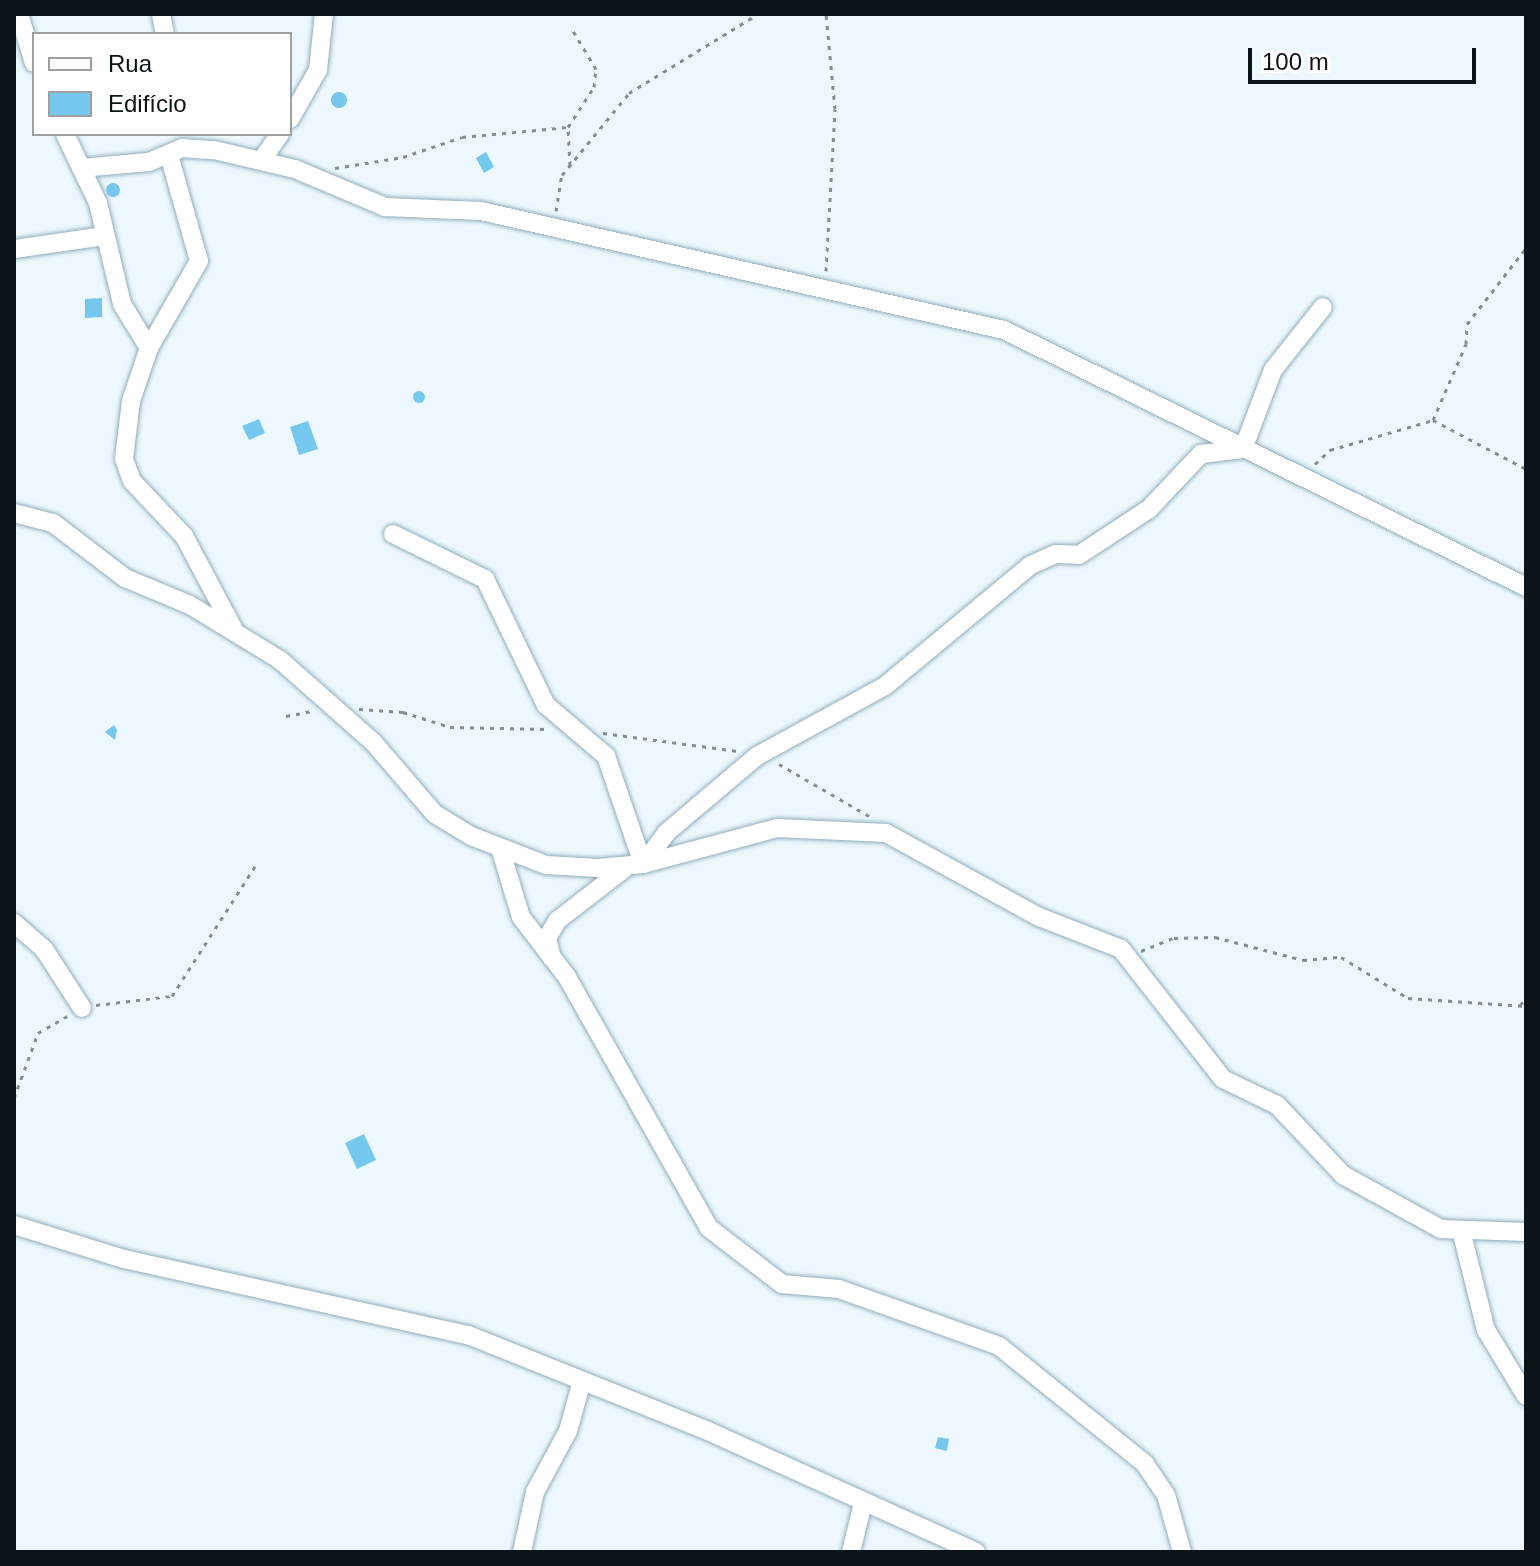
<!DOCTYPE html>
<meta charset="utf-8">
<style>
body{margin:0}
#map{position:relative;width:1540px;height:1566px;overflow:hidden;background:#edf8fe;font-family:Helvetica,sans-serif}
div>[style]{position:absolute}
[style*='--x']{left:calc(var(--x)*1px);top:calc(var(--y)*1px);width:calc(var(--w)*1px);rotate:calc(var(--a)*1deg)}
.building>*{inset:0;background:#75c7ee}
.round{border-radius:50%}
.path>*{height:3px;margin-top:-1.5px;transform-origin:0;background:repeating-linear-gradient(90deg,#838d93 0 4px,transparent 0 10px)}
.roads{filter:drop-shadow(0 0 2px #92adbb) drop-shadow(0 0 2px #92adbb)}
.minor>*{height:18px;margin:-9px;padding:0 9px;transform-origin:9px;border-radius:9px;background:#fff}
span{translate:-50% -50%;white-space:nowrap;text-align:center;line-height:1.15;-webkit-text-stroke:7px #fff;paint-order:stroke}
.frame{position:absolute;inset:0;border:16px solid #0a1419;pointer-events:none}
.legend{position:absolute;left:32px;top:32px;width:260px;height:104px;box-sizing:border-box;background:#fff;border:2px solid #9da1a3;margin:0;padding:10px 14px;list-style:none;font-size:24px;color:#0a1419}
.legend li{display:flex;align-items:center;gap:16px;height:40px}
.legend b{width:40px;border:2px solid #9da1a3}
.scale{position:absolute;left:1248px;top:48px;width:228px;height:36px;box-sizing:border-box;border:4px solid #0a1419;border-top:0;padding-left:10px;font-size:24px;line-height:28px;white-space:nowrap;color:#0a1419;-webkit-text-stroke:6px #fff;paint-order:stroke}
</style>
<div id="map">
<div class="building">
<div class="round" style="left:331px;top:92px;width:16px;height:16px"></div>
<div style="clip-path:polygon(486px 152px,494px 167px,484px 173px,476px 158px)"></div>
<div class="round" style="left:106px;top:183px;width:14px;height:14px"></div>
<div style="clip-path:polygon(102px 298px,102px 317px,85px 318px,85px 299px)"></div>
<div class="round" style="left:413px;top:391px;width:12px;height:12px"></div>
<div style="clip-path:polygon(259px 419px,265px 433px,249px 440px,242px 426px)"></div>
<div style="clip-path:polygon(308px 421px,318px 449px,299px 455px,290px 427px)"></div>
<div style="clip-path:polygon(114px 725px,117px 730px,115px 740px,105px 732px)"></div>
<div style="clip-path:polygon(364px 1134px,376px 1160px,357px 1169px,345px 1143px)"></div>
<div style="clip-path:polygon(938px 1437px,949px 1439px,947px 1451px,935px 1448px)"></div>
</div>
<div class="path">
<div style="--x:570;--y:165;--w:38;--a:-93"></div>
<div style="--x:568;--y:127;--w:48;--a:-57"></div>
<div style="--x:594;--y:87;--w:18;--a:-84"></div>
<div style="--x:596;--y:69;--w:47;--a:-121"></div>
<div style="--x:335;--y:168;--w:69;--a:-9.2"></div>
<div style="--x:403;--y:157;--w:62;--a:-18.7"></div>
<div style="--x:462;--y:137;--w:106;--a:-5.4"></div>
<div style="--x:556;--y:211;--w:36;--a:-81"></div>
<div style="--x:562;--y:175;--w:106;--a:-50.7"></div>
<div style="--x:629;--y:93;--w:151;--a:-31.5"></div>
<div style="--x:826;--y:271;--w:162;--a:-86.8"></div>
<div style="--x:835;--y:109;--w:95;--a:-95.4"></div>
<div style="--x:1433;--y:420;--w:83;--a:-66.5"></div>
<div style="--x:1466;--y:344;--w:20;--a:-87"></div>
<div style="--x:1467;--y:324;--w:96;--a:-52.2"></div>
<div style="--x:1315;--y:464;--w:21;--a:-43"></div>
<div style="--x:1330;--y:450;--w:107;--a:-16.2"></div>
<div style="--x:1433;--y:420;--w:105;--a:27.8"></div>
<div style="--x:359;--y:709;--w:44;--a:3.9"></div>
<div style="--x:403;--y:712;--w:49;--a:17.7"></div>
<div style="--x:450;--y:727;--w:98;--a:1.2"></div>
<div style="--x:286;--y:716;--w:25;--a:-11"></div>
<div style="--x:603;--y:733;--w:136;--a:7.6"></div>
<div style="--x:779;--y:764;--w:104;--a:30"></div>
<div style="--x:1141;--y:951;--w:35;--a:-22"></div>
<div style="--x:1174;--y:938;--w:41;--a:-1.4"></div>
<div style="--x:1215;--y:937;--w:91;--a:14.6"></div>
<div style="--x:1303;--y:960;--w:38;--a:-5"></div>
<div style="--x:1341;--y:957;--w:79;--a:31.5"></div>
<div style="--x:1408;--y:998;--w:118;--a:3.9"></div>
<div style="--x:96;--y:1005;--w:77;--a:-6.8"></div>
<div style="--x:172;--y:996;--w:154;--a:-57.4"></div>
<div style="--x:1520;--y:1005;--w:8;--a:-45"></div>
<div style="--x:14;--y:1098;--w:69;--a:-69.7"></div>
<div style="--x:38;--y:1033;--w:34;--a:-30"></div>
</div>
<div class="roads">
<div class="minor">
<div style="--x:19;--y:14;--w:51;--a:73"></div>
<div style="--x:161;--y:14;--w:20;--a:79"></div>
<div style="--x:290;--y:119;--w:56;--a:-60.3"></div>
<div style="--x:318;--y:70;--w:56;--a:-83.9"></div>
<div style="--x:65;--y:134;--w:76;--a:64.4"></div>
<div style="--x:98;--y:203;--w:104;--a:76.6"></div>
<div style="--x:122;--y:304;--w:52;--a:58.5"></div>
<div style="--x:169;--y:155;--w:110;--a:74.2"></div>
<div style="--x:199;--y:261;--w:100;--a:119.9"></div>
<div style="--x:149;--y:348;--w:56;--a:108.8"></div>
<div style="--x:131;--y:401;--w:58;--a:96.9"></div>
<div style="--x:124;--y:459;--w:23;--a:70"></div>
<div style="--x:132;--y:481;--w:76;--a:46.6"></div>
<div style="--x:184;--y:536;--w:104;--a:62"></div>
<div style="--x:261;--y:161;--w:33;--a:-55"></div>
<div style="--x:81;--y:168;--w:68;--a:-5"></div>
<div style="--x:149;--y:162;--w:36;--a:-23"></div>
<div style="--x:182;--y:148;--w:32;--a:4"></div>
<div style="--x:214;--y:150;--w:83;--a:13.2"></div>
<div style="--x:295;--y:169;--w:98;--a:22.9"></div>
<div style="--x:385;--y:207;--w:96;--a:2.4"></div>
<div style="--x:481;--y:211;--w:536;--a:12.82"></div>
<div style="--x:1004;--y:330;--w:582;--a:26.21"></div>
<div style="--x:14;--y:249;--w:91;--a:-8.2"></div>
<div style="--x:14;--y:513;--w:40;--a:14.4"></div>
<div style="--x:53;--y:523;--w:91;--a:37.4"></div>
<div style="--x:125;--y:578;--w:70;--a:22.6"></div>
<div style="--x:190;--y:605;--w:105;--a:31.4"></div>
<div style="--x:280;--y:660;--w:124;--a:41.4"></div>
<div style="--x:373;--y:742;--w:95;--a:49.3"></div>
<div style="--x:435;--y:814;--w:42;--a:31.4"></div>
<div style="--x:471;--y:836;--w:80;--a:21.1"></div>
<div style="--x:546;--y:865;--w:52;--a:3.3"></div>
<div style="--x:598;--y:868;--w:45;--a:-5.1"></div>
<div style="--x:643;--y:864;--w:139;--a:-15"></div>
<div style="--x:777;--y:828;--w:109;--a:2.6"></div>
<div style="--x:886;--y:833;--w:175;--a:28.8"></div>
<div style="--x:1039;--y:917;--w:88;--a:21.3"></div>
<div style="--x:1121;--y:949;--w:165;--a:51.9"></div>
<div style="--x:1223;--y:1079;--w:60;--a:25.7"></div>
<div style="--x:1277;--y:1105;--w:96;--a:46.7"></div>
<div style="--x:1343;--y:1175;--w:112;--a:28.9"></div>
<div style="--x:1441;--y:1229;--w:85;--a:2"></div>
<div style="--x:393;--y:534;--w:102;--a:26.1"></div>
<div style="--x:485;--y:579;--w:140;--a:64.2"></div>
<div style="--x:546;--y:705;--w:79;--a:40.4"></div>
<div style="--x:606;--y:756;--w:114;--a:71.1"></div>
<div style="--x:643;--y:864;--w:39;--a:-53"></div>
<div style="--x:666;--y:833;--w:119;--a:-40.2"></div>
<div style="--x:757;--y:756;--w:146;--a:-28.7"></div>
<div style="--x:885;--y:686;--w:190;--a:-39.7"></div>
<div style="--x:1031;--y:565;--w:27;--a:-24"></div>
<div style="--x:1056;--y:554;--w:23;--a:2"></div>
<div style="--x:1079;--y:555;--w:84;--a:-33.3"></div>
<div style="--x:1149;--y:509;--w:76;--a:-46.6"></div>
<div style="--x:1201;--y:454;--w:42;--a:-6.8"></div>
<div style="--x:1243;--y:449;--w:85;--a:-69.2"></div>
<div style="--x:1273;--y:370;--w:80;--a:-51.6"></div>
<div style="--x:500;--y:848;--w:72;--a:73.1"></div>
<div style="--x:521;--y:917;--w:76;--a:52.5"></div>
<div style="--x:567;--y:977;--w:288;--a:60.5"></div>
<div style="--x:709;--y:1228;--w:92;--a:37.5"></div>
<div style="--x:782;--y:1284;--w:57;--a:5"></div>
<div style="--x:839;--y:1289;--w:170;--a:19.6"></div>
<div style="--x:999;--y:1346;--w:188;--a:38.9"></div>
<div style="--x:1145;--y:1464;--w:37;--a:56"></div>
<div style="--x:1166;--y:1495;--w:59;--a:74.3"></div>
<div style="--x:14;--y:923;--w:40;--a:41"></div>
<div style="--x:44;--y:949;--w:70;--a:57.2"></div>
<div style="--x:552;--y:958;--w:21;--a:-104"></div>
<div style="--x:547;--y:938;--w:21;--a:-59"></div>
<div style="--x:558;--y:920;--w:83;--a:-37.7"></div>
<div style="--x:14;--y:1225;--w:115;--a:17.2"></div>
<div style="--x:124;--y:1259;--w:352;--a:12.5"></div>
<div style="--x:468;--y:1335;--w:258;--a:21.8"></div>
<div style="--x:708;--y:1431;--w:294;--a:24.3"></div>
<div style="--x:1462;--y:1234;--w:99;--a:76"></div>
<div style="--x:1486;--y:1330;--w:77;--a:58.8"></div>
<div style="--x:522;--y:1552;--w:61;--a:-77.8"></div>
<div style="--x:535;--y:1492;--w:69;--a:-61.6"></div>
<div style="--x:568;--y:1431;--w:52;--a:-74.4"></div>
<div style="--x:851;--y:1552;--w:50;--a:-76.2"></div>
</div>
</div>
<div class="frame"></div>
<ul class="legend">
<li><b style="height:10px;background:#fff"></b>Rua</li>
<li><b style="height:22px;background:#75c7ee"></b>Edifício</li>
</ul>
<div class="scale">100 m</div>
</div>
